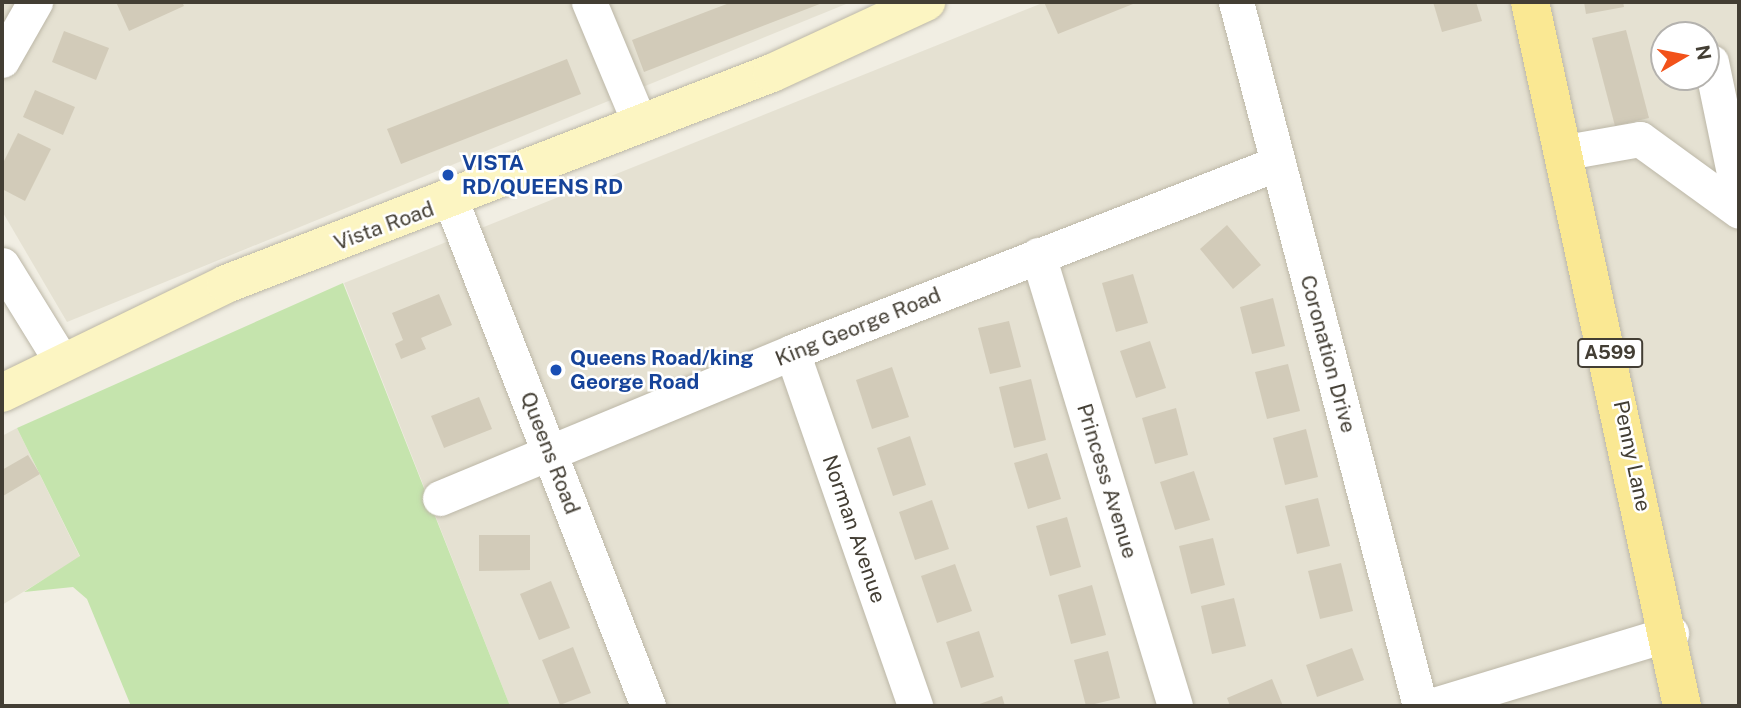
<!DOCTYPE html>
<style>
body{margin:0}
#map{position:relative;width:1741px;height:708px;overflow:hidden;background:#f1eee3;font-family:"Public Sans",sans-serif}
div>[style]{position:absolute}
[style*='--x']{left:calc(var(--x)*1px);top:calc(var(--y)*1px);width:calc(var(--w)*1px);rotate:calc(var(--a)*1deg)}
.residential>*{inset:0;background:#e5e1d2}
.green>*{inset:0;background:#c5e4ad}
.building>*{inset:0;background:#d2cbb9}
.roads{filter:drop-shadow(0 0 2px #bcb7a7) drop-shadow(0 0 2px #bcb7a7)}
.street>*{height:35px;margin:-17.5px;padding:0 17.5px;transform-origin:17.5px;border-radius:17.5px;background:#fff}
.secondary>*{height:38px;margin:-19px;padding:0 19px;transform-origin:19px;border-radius:19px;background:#fcf5c2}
.primary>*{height:38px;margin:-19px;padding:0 19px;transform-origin:19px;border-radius:19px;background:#fae893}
.dots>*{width:19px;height:19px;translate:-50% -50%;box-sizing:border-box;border:4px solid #fff;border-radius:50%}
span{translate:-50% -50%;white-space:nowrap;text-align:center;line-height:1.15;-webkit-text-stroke:5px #fff;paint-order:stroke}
.shield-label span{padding:2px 5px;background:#fff;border:2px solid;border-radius:5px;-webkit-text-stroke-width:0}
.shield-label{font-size:19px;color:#433e34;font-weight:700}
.transit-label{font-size:21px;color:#164399;font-weight:700}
.left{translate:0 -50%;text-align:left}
.street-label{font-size:21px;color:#433e34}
.frame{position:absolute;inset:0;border:4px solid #433e34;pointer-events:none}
.north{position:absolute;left:1650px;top:21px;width:70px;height:70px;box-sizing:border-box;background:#fff;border:2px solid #b4b2ae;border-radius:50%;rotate:80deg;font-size:19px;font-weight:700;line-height:28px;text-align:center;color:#433e34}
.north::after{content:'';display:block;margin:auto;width:24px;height:32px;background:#f2521a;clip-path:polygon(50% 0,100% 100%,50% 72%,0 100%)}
</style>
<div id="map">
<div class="residential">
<div style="clip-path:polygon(2px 2px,851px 2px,67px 322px,2px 211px)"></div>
<div style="clip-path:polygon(evenodd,1045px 2px,1739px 2px,1739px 706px,510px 706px,344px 283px,1045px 2px,1664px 35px,1706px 35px,1706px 77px,1664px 77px,1664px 35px)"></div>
<div style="clip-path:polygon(17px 428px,80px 557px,2px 605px,2px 436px)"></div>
</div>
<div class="green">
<div style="clip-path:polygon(343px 283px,510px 706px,131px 706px,87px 599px,73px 587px,24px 592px,80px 556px,17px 428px)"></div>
</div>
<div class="building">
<div style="clip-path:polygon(116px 2px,182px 2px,184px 6px,129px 31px)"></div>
<div style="clip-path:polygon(732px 2px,825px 2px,644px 72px,632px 40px)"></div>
<div style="clip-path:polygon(1044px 2px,1138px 2px,1058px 34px)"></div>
<div style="clip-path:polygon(1433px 2px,1476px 2px,1482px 21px,1442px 32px)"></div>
<div style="clip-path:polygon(1584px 2px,1623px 2px,1624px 7px,1586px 14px)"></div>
<div style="clip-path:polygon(1626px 30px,1649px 118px,1615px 126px,1592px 38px)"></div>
<div style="clip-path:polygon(64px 31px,109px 48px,96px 80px,52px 62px)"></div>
<div style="clip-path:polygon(567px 59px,581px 94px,401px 164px,387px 129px)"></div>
<div style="clip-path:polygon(35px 90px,75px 107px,63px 135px,23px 117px)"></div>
<div style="clip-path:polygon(18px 133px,51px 149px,25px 201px,2px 189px,2px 165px)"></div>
<div style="clip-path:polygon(1227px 225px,1261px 265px,1233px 289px,1200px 249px)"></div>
<div style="clip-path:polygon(1133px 274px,1148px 323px,1116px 332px,1102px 283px)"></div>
<div style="clip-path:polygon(439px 294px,452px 325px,421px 338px,426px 349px,401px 359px,395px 344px,403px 340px,392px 313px)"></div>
<div style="clip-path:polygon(1273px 298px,1285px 346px,1252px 354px,1240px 307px)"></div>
<div style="clip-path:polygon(1009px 321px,1021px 367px,990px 374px,978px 328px)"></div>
<div style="clip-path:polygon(1150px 341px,1166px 388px,1136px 398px,1120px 351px)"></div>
<div style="clip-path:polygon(1288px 364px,1300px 411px,1267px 419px,1255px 372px)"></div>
<div style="clip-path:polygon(892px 367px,909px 417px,872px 429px,856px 380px)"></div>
<div style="clip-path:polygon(1031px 379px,1046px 440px,1014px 448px,999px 387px)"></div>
<div style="clip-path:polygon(479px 397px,492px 429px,444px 448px,431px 416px)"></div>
<div style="clip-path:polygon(1176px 408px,1188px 455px,1155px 464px,1142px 418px)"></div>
<div style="clip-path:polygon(1306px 429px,1318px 477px,1285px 485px,1273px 438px)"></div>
<div style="clip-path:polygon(910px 436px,926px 485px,893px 496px,877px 448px)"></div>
<div style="clip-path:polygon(1047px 453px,1061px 499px,1028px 509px,1014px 463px)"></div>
<div style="clip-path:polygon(28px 455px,40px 474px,3px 496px,2px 470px)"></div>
<div style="clip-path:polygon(1194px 471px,1210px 520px,1175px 530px,1160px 482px)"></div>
<div style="clip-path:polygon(1318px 498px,1330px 546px,1297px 554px,1285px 506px)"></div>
<div style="clip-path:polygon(932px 500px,949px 549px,915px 560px,899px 512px)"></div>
<div style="clip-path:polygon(1067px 517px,1081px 567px,1050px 576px,1036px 526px)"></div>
<div style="clip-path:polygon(479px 535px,530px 535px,530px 570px,479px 571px)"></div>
<div style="clip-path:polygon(1213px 538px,1225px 585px,1191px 594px,1179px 546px)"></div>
<div style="clip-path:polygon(1341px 563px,1353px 611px,1320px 619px,1308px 571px)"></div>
<div style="clip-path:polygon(955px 564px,972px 611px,937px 623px,921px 576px)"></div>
<div style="clip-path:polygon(551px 581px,570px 628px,539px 640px,520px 594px)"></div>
<div style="clip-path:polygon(1092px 585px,1106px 635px,1071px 644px,1058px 595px)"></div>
<div style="clip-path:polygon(1234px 598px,1246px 646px,1212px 654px,1201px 606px)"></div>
<div style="clip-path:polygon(979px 631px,994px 677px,961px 688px,946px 642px)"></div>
<div style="clip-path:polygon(573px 647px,591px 693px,560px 705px,542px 660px)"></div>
<div style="clip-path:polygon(1352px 648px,1364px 680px,1317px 697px,1306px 665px)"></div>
<div style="clip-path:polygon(1108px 651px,1120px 698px,1086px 706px,1074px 660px)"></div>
<div style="clip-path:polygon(1272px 679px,1283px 706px,1230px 706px,1227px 698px)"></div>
<div style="clip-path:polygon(1002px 696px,1005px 706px,974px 706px)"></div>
</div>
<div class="roads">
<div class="street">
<div style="--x:589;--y:2;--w:132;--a:67.3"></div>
<div style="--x:1236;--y:2;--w:728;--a:75.35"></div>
<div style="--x:2;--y:60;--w:67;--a:-60.4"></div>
<div style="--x:1711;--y:62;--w:138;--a:78.3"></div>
<div style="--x:1566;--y:152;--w:75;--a:-10"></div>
<div style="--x:1640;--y:139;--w:122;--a:36"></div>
<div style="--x:451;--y:201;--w:542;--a:68.69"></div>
<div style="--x:1038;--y:255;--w:471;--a:73.1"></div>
<div style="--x:2;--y:265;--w:114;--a:58.3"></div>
<div style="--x:792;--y:352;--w:375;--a:70.8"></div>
<div style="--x:440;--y:498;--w:381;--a:-22.5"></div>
<div style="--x:792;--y:352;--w:521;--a:-21.25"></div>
<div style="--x:1431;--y:706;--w:251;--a:-16.9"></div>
</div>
<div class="secondary">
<div style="--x:2;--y:393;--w:249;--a:-25.9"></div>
<div style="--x:226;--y:284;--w:585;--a:-21.13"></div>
<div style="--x:772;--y:73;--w:170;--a:-24.8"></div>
</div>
<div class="primary">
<div style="--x:1530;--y:2;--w:720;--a:77.82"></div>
</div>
</div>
<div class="dots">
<div style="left:448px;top:175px;background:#1a4fb4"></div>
<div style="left:556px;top:370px;background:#1a4fb4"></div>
</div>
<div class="shield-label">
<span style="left:1610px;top:353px">A599</span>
</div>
<div class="transit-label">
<span class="left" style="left:462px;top:175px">VISTA<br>RD/QUEENS RD</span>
<span class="left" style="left:570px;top:370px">Queens Road/king<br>George Road</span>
</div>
<div class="street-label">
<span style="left:384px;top:226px;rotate:-20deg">Vista Road</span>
<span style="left:858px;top:327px;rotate:-22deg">King George Road</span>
<span style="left:1328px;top:354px;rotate:75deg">Coronation Drive</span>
<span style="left:550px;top:453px;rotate:69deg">Queens Road</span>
<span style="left:1632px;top:456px;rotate:78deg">Penny Lane</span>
<span style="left:1107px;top:481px;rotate:73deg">Princess Avenue</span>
<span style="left:854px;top:529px;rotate:71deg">Norman Avenue</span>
</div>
<div class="frame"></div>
<div class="north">N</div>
</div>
